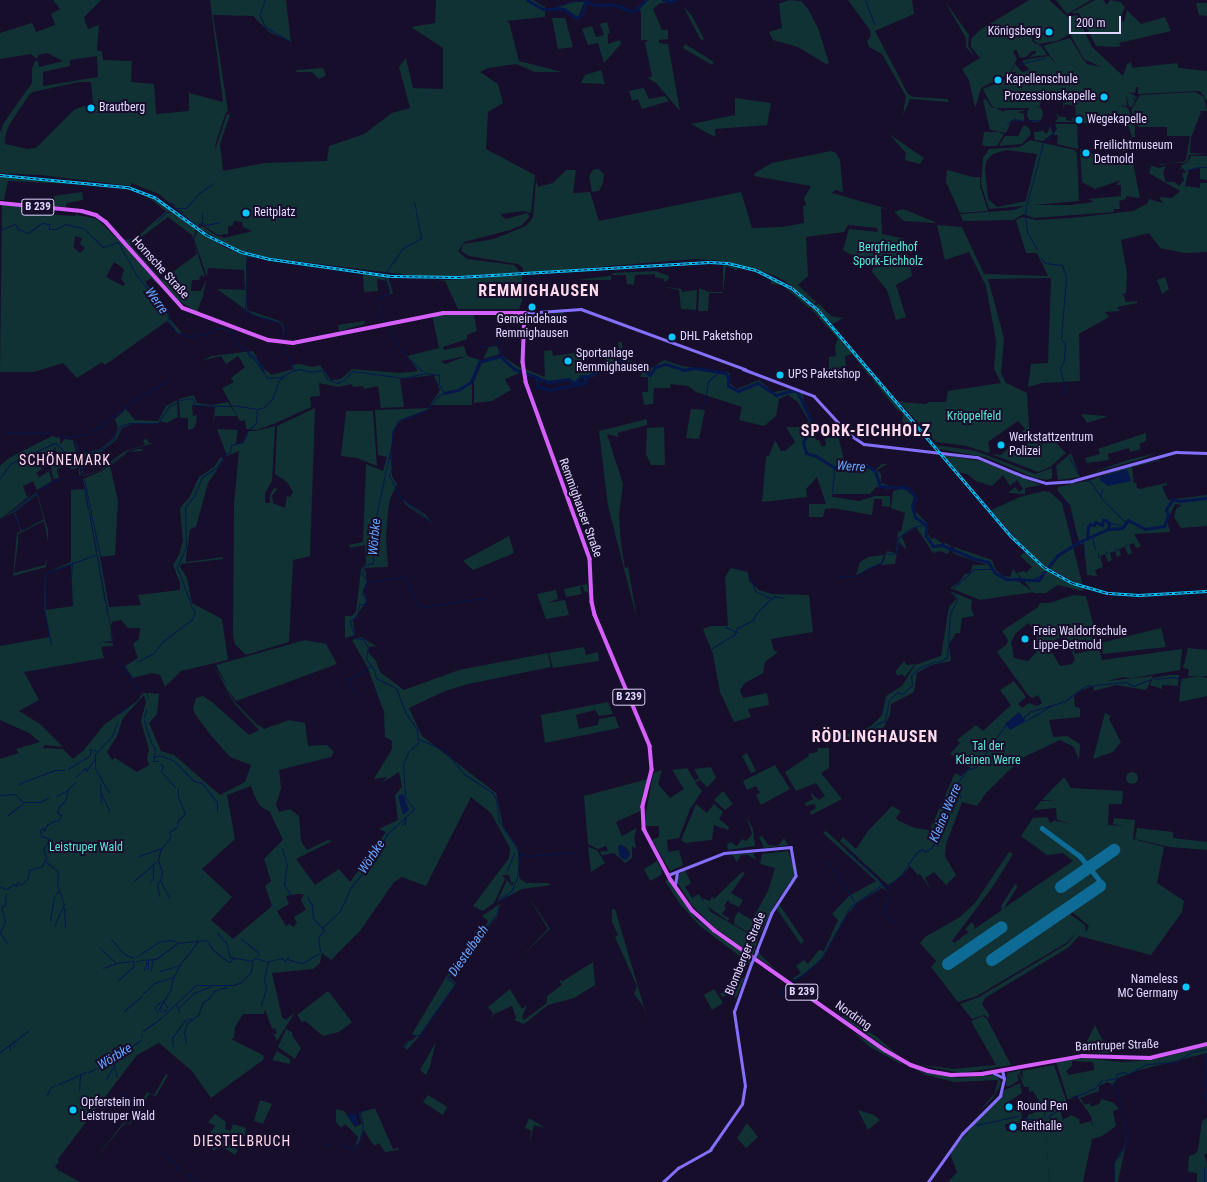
<!DOCTYPE html>
<meta charset="utf-8">
<style>
body{margin:0}
#map{position:relative;width:1207px;height:1182px;overflow:hidden;background:#170e2b;font-family:"Roboto Condensed",sans-serif}
div>[style]{position:absolute}
[style*='--x']{left:calc(var(--x)*1px);top:calc(var(--y)*1px);width:calc(var(--w)*1px);rotate:calc(var(--a)*1deg)}
.green>*{inset:0;background:#113235}
.round{border-radius:50%}
.water>*{inset:0;background:#06174c}
.stream>*{height:1px;margin:-0.5px;padding:0 0.5px;transform-origin:0.5px;border-radius:0.5px;background:#06174c}
.river>*{height:3px;margin:-1.5px;padding:0 1.5px;transform-origin:1.5px;border-radius:1.5px;background:#06174c}
.taxiway>*{height:4.5px;margin:-2.25px;padding:0 2.25px;transform-origin:2.25px;border-radius:2.25px;background:#0e6b95}
.runway>*{height:12px;margin:-6px;padding:0 6px;transform-origin:6px;border-radius:6px;background:#0e6b95}
.secondary>*{height:2.5px;margin:-1.25px;padding:0 1.25px;transform-origin:1.25px;border-radius:1.25px;background:#846fff}
.primary>*{height:3.5px;margin:-1.75px;padding:0 1.75px;transform-origin:1.75px;border-radius:1.75px;background:#d65fff}
.rail>*{height:2.5px;margin-top:-1.25px;transform-origin:0;background:repeating-linear-gradient(90deg,#170e2b 0 3px,#04c8ff 0 6px);box-sizing:border-box;border-block:1px solid #04c8ff}
.secondary-bridge>*{height:2.5px;margin:-1.25px;padding:0 1.25px;transform-origin:1.25px;border-radius:1.25px;background:#846fff}
.dots>*{width:11px;height:11px;translate:-50% -50%;box-sizing:border-box;border:2px solid #170e2b;border-radius:50%}
span{translate:-50% -50%;white-space:nowrap;text-align:center;line-height:1.15;-webkit-text-stroke:4px #170e2b;paint-order:stroke}
.shield-label span{padding:1px 3px;background:#170e2b;border:1px solid;border-radius:3px;-webkit-text-stroke-width:0}
.shield-label{font-size:11px;color:#e1d8ff;font-weight:700}
.poi-label{font-size:12px;color:#e1d8ff}
.right{translate:-100% -50%;text-align:right}
.left{translate:0 -50%;text-align:left}
.park-label{font-size:12px;color:#59ead7}
.street-label{font-size:12px;color:#e1d8ff}
.water-label{font-size:13px;color:#66a6ff;font-style:italic}
.quarter-label{font-size:14px;color:#ffdaed;letter-spacing:1px}
.district-label{font-size:16px;color:#ffdaed;font-weight:700;letter-spacing:1px}
.scale{position:absolute;left:1069px;top:16px;width:52px;height:18px;box-sizing:border-box;border:2px solid #e1d8ff;border-top:0;padding-left:5px;font-size:12px;line-height:14px;white-space:nowrap;color:#e1d8ff;-webkit-text-stroke:3px #170e2b;paint-order:stroke}
</style>
<div id="map">
<div class="green">
<div style="clip-path:polygon(evenodd,53px 0,101px 0,84px 17px,88px 29px,99px 25px,97px 50px,102px 52px,103px 60px,132px 61px,131px 82px,154px 84px,156px 114px,189px 111px,189px 93px,223px 102px,210px 0,286px 0,291px 42px,269px 32px,253px 16px,213px 15px,228px 111px,226px 112px,216px 142px,215px 150px,227px 114px,230px 115px,220px 144px,223px 171px,264px 163px,327px 161px,329px 146px,364px 134px,392px 113px,410px 108px,399px 67px,406px 58px,413px 88px,443px 89px,443px 48px,411px 27px,435px 23px,436px 0,533px 0,545px 7px,545px 17px,506px 21px,509px 22px,519px 61px,562px 72px,535px 72px,516px 64px,488px 68px,480px 72px,498px 84px,503px 103px,488px 112px,486px 149px,535px 175px,531px 213px,524px 211px,501px 214px,502px 216px,506px 219px,527px 213px,530px 216px,522px 225px,510px 230px,464px 242px,458px 251px,467px 259px,514px 265px,521px 273px,424px 277px,264px 257px,238px 250px,199px 228px,202px 226px,217px 236px,224px 238px,252px 231px,243px 227px,242px 222px,234px 221px,233px 225px,228px 227px,228px 234px,218px 235px,201px 224px,198px 227px,159px 194px,131px 183px,131px 186px,40px 175px,0 173px,0 130px,1px 133px,3px 124px,32px 83px,32px 69px,35px 61px,38px 61px,39px 67px,63px 61px,47px 53px,38px 55px,37px 59px,31px 54px,0 59px,0 33px,32px 23px,36px 32px,55px 25px,51px 14px,60px 9px,53px 0,97px 56px,98px 77px,43px 86px,43px 72px,70px 66px,70px 60px,97px 56px,53px 0,79px 82px,91px 82px,93px 105px,90px 109px,88px 105px,75px 109px,36px 148px,28px 149px,5px 144px,6px 136px,1px 148px,9px 125px,29px 95px,33px 92px,79px 82px)"></div>
<div style="clip-path:polygon(645px 0,674px 0,668px 3px,660px 3px,653px 9px,662px 30px,668px 30px,668px 39px,659px 40px,659px 43px,668px 44px,680px 111px,656px 83px,648px 78px,652px 76px,645px 43px,648px 40px,641px 40px,641px 12px,638px 8px)"></div>
<div style="clip-path:polygon(789px 0,801px 1px,808px 9px,818px 28px,829px 63px,826px 64px,798px 47px,773px 40px,769px 32px,782px 28px,779px 4px)"></div>
<div style="clip-path:polygon(848px 0,912px 0,914px 14px,875px 31px,908px 94px,914px 97px,948px 99px,949px 102px,910px 99px,903px 115px,906px 96px,882px 54px,869px 47px,867px 41px,871px 36px,870px 30px)"></div>
<div style="clip-path:polygon(944px 0,969px 35px,968px 46px,975px 57px,966px 47px,966px 38px)"></div>
<div style="clip-path:polygon(1029px 0,1049px 0,1068px 17px,1077px 15px,1092px 47px,1123px 76px,1127px 64px,1131px 62px,1132px 68px,1177px 63px,1179px 68px,1207px 71px,1207px 101px,1200px 91px,1138px 94px,1138px 87px,1136px 87px,1135px 93px,1128px 92px,1137px 97px,1136px 100px,1132px 97px,1135px 101px,1132px 107px,1129px 107px,1126px 93px,1127px 106px,1120px 105px,1128px 108px,1135px 127px,1135px 137px,1132px 137px,1128px 125px,1080px 123px,1076px 116px,1075px 106px,1065px 104px,1063px 109px,1063px 103px,1066px 103px,1063px 101px,1070px 98px,1057px 97px,1041px 100px,1040px 106px,1030px 108px,996px 108px,1004px 112px,1005px 110px,1027px 110px,1017px 112px,1024px 114px,1024px 121px,1012px 120px,1006px 133px,990px 130px,983px 100px,986px 99px,991px 107px,995px 108px,991px 105px,983px 89px,1005px 80px,1010px 74px,1015px 64px,1022px 72px,1027px 71px,1029px 69px,1023px 63px,1023px 60px,1049px 56px,1058px 66px,1043px 46px,1070px 38px,1083px 59px,1087px 64px,1101px 67px,1084px 59px,1070px 34px,1057px 41px,1039px 44px,1034px 41px,1034px 36px,1049px 33px,1050px 29px,1044px 33px,1035px 33px,1032px 37px,1033px 42px,1041px 46px,1047px 55px,1029px 57px,1036px 53px,1036px 51px,1032px 51px,1026px 57px,1020px 58px,1016px 49px,1013px 52px,1017px 59px,1009px 74px,981px 88px,975px 108px,969px 80px,962px 69px,980px 58px,971px 47px,971px 39px,980px 30px)"></div>
<div style="clip-path:polygon(1056px 0,1091px 0,1067px 14px)"></div>
<div style="clip-path:polygon(1095px 0,1103px 0,1107px 5px,1110px 0,1120px 2px,1125px 7px,1121px 16px,1121px 21px,1124px 22px,1127px 10px,1141px 24px,1165px 17px,1171px 31px,1119px 43px,1121px 46px,1116px 47px,1096px 46px,1079px 13px,1071px 13px)"></div>
<div style="clip-path:polygon(575px 1px,585px 1px,578px 17px,564px 8px,556px 7px)"></div>
<div style="clip-path:polygon(1196px 3px,1207px 3px,1207px 16px,1199px 15px)"></div>
<div style="clip-path:polygon(683px 6px,692px 16px,704px 39px,701px 40px)"></div>
<div style="clip-path:polygon(552px 18px,565px 18px,573px 47px,558px 49px)"></div>
<div style="clip-path:polygon(607px 22px,610px 33px,608px 34px,608px 44px,620px 40px,621px 44px,604px 63px,598px 43px,588px 45px,582px 29px,592px 26px,596px 37px,604px 35px,600px 24px)"></div>
<div style="clip-path:polygon(685px 44px,714px 62px,712px 65px,683px 48px)"></div>
<div style="clip-path:polygon(323px 68px,326px 75px,319px 79px,312px 72px,296px 72px,297px 70px)"></div>
<div style="clip-path:polygon(601px 70px,605px 84px,581px 83px,585px 75px)"></div>
<div style="clip-path:polygon(644px 88px,649px 99px,665px 96px,669px 101px,642px 109px,638px 99px,632px 101px,629px 91px)"></div>
<div style="clip-path:polygon(1195px 92px,1204px 97px,1207px 111px,1199px 111px,1201px 112px,1191px 138px,1190px 153px,1207px 154px,1189px 155px,1188px 161px,1184px 163px,1169px 163px,1162px 165px,1157px 165px,1168px 163px,1183px 162px,1186px 160px,1190px 136px,1167px 136px,1167px 127px,1138px 127px,1131px 110px,1140px 95px)"></div>
<div style="clip-path:polygon(735px 98px,771px 103px,767px 125px,715px 129px,715px 137px,691px 124px,735px 115px)"></div>
<div class="round" style="left:1027px;top:106px;width:16px;height:16px"></div>
<div style="clip-path:polygon(1066px 112px,1066px 120px,1072px 121px,1073px 116px,1077px 122px,1055px 122px,1058px 118px,1056px 113px,1060px 117px,1066px 117px)"></div>
<div style="clip-path:polygon(1055px 124px,1077px 124px,1078px 149px,1057px 144px,1058px 135px,1053px 135px,1057px 129px)"></div>
<div style="clip-path:polygon(1024px 125px,1029px 128px,1031px 134px,1022px 144px,999px 146px,1005px 136px,1018px 136px)"></div>
<div style="clip-path:polygon(1050px 126px,1053px 133px,1043px 141px,1035px 140px,1034px 132px,1043px 131px,1047px 134px)"></div>
<div style="clip-path:polygon(984px 132px,998px 132px,1004px 134px,997px 146px,985px 146px,982px 145px)"></div>
<div style="clip-path:polygon(889px 134px,924px 158px,920px 164px,905px 160px,906px 153px)"></div>
<div style="clip-path:polygon(evenodd,1030px 140px,1075px 150px,1077px 154px,1079px 201px,989px 209px,981px 184px,983px 158px,989px 149px,1020px 147px,1030px 140px,1006px 150px,1037px 154px,1026px 201px,997px 207px,988px 199px,985px 167px,987px 160px,993px 154px,1006px 150px)"></div>
<div style="clip-path:polygon(1080px 149px,1127px 164px,1133px 163px,1140px 198px,1126px 196px,1126px 199px,1119px 201px,1120px 209px,1114px 209px,1114px 212px,1034px 218px,1024px 214px,1013px 220px,963px 221px,960px 214px,1014px 210px,1026px 205px,1071px 205px,1094px 202px,1088px 199px,1121px 196px,1121px 185px,1116px 185px,1121px 180px,1095px 189px,1082px 182px)"></div>
<div style="clip-path:polygon(831px 151px,836px 153px,840px 160px,843px 192px,835px 190px,832px 193px,888px 209px,881px 208px,882px 234px,905px 239px,912px 276px,896px 285px,906px 317px,896px 320px,887px 290px,872px 272px,873px 267px,843px 250px,849px 229px,878px 232px,877px 228px,848px 225px,844px 232px,806px 237px,808px 276px,798px 285px,816px 302px,814px 304px,785px 281px,773px 275px,724px 261px,695px 259px,523px 273px,523px 268px,518px 264px,469px 256px,461px 251px,463px 244px,494px 239px,526px 226px,533px 217px,536px 180px,538px 187px,553px 183px,566px 170px,576px 170px,573px 193px,590px 192px,599px 221px,741px 192px,752px 228px,782px 227px,804px 223px,803px 206px,806px 205px,804px 198px,811px 186px,754px 176px,755px 173px,772px 163px)"></div>
<div style="clip-path:polygon(1191px 156px,1207px 156px,1207px 180px,1200px 179px,1200px 168px,1189px 170px,1185px 186px,1200px 188px,1200px 183px,1207px 183px,1207px 252px,1185px 253px,1160px 248px,1149px 233px,1121px 240px,1127px 273px,1126px 293px,1123px 294px,1126px 302px,1137px 301px,1137px 303px,1117px 307px,1120px 311px,1105px 312px,1109px 317px,1079px 334px,1080px 381px,1042px 383px,1028px 387px,1031px 364px,1048px 363px,1051px 278px,988px 279px,1004px 338px,1001px 373px,1006px 383px,1027px 393px,1030px 444px,1056px 443px,1066px 453px,1050px 467px,1038px 472px,991px 454px,1001px 455px,1011px 446px,1018px 450px,1027px 444px,1026px 436px,1022px 432px,1025px 429px,1018px 421px,988px 442px,990px 451px,988px 453px,967px 446px,936px 442px,899px 402px,926px 404px,929px 402px,946px 402px,948px 391px,1001px 383px,994px 369px,996px 341px,986px 286px,969px 252px,945px 260px,937px 225px,962px 227px,984px 274px,1048px 276px,1037px 253px,1026px 253px,1016px 220px,1022px 217px,1037px 220px,1071px 218px,1133px 211px,1147px 204px,1149px 199px,1163px 203px,1159px 197px,1172px 198px,1180px 191px,1149px 173px,1151px 166px,1136px 161px,1159px 168px,1166px 166px,1163px 173px,1166px 182px,1174px 182px,1179px 186px,1184px 180px,1182px 173px,1186px 173px,1183px 168px,1180px 170px,1182px 165px,1188px 162px)"></div>
<div style="clip-path:polygon(598px 169px,604px 174px,603px 183px,599px 191px,592px 192px,589px 176px,593px 170px)"></div>
<div style="clip-path:polygon(947px 170px,973px 177px,980px 177px,980px 186px,988px 211px,960px 213px,946px 182px)"></div>
<div style="clip-path:polygon(0 176px,89px 183px,89px 185px,8px 181px,4px 200px,0 200px)"></div>
<div style="clip-path:polygon(82px 192px,83px 200px,67px 203px,66px 207px,43px 205px,55px 204px,54px 196px)"></div>
<div style="clip-path:polygon(evenodd,144px 194px,168px 207px,196px 229px,193px 239px,205px 277px,201px 275px,199px 280px,192px 280px,191px 291px,201px 291px,206px 280px,203px 296px,197px 312px,179px 301px,123px 238px,127px 240px,137px 237px,166px 211px,144px 194px,168px 217px,192px 235px,197px 254px,162px 280px,131px 245px,168px 217px)"></div>
<div style="clip-path:polygon(evenodd,2px 204px,46px 209px,46px 214px,75px 216px,77px 212px,77px 215px,97px 219px,131px 252px,163px 289px,151px 278px,145px 282px,167px 308px,170px 319px,181px 332px,179px 335px,167px 321px,105px 365px,102px 362px,77px 378px,63px 363px,34px 372px,0 372px,2px 204px,75px 236px,82px 238px,80px 244px,85px 248px,80px 253px,74px 248px,75px 236px,2px 204px,114px 262px,124px 269px,121px 279px,125px 284px,123px 286px,106px 277px,114px 262px)"></div>
<div style="clip-path:polygon(903px 209px,935px 222px,935px 223px,904px 221px,894px 212px)"></div>
<div style="clip-path:polygon(198px 230px,226px 248px,256px 258px,247px 257px,246px 263px,247px 310px,280px 321px,284px 326px,284px 339px,283px 328px,279px 323px,253px 315px,217px 289px,245px 290px,244px 270px,208px 268px,207px 277px,194px 239px)"></div>
<div style="clip-path:polygon(723px 264px,745px 268px,764px 274px,792px 289px,812px 306px,809px 308px,782px 285px,771px 284px,771px 279px,764px 275px,745px 269px,738px 267px,737px 270px,726px 266px,723px 293px,709px 293px,708px 311px,698px 311px,699px 288px,709px 292px,723px 292px)"></div>
<div style="clip-path:polygon(655px 271px,669px 276px,669px 279px,664px 282px,664px 279px,655px 277px,655px 274px,635px 275px,634px 285px,627px 284px,626px 275px,611px 275px,611px 280px,577px 280px,609px 276px,614px 273px)"></div>
<div style="clip-path:polygon(363px 273px,388px 276px,393px 294px,390px 294px,387px 281px,377px 279px,378px 291px,364px 292px)"></div>
<div style="clip-path:polygon(522px 275px,522px 301px,519px 309px,458px 309px,445px 281px,434px 281px)"></div>
<div style="clip-path:polygon(1165px 277px,1169px 289px,1162px 294px,1157px 280px)"></div>
<div style="clip-path:polygon(664px 287px,682px 289px,682px 292px,697px 290px,696px 310px,681px 309px,679px 290px)"></div>
<div style="clip-path:polygon(818px 303px,831px 316px,843px 318px,833px 324px,815px 306px)"></div>
<div style="clip-path:polygon(813px 307px,819px 312px,873px 375px,870px 377px,852px 354px,845px 356px,846px 367px,829px 369px,829px 357px,836px 356px,835px 346px,838px 339px,811px 309px)"></div>
<div style="clip-path:polygon(563px 312px,564px 320px,551px 322px,551px 314px)"></div>
<div style="clip-path:polygon(455px 314px,474px 315px,477px 331px,467px 335px,467px 339px,443px 347px,444px 350px,464px 346px,467px 356px,441px 361px,445px 364px,467px 356px,483px 361px,501px 355px,522px 369px,522px 372px,505px 379px,511px 390px,492px 401px,474px 403px,474px 381px,482px 363px,479px 364px,472px 381px,472px 405px,430px 405px,440px 390px,434px 375px,400px 379px,404px 407px,381px 408px,378px 386px,364px 389px,363px 386px,353px 387px,352px 384px,338px 387px,319px 383px,320px 396px,310px 397px,311px 407px,276px 423px,257px 430px,246px 429px,245px 420px,240px 421px,222px 388px,234px 382px,231px 378px,245px 367px,238px 356px,226px 364px,221px 356px,200px 361px,212px 356px,253px 351px,264px 369px,272px 375px,293px 369px,291px 365px,299px 364px,313px 367px,320px 365px,331px 380px,341px 379px,352px 369px,400px 373px,418px 371px,407px 356px,439px 348px,432px 315px)"></div>
<div style="clip-path:polygon(365px 321px,364px 324px,339px 331px,338px 325px)"></div>
<div style="clip-path:polygon(618px 342px,622px 342px,623px 358px,640px 365px,639px 368px,619px 361px,600px 368px,598px 374px,586px 380px,582px 377px,578px 383px,573px 384px,567px 379px,541px 382px,537px 376px,526px 372px,525px 369px,545px 377px,544px 351px,552px 350px,553px 356px,581px 352px,586px 373px,591px 372px,596px 366px,606px 363px,605px 352px,619px 353px)"></div>
<div style="clip-path:polygon(497px 346px,500px 354px,483px 359px,489px 347px)"></div>
<div style="clip-path:polygon(664px 360px,682px 366px,730px 373px,729px 383px,737px 389px,759px 380px,773px 392px,794px 389px,803px 393px,804px 404px,814px 424px,816px 440px,819px 440px,822px 447px,826px 445px,825px 439px,834px 436px,836px 427px,845px 464px,858px 467px,866px 463px,875px 470px,882px 464px,887px 464px,877px 470px,881px 474px,881px 483px,890px 486px,890px 489px,876px 487px,870px 494px,832px 494px,832px 497px,859px 501px,875px 496px,890px 496px,890px 507px,882px 506px,882px 499px,874px 499px,872px 515px,832px 508px,825px 509px,823px 517px,809px 517px,809px 504px,826px 504px,817px 477px,806px 489px,807px 497px,762px 502px,766px 456px,769px 456px,775px 440px,781px 451px,785px 451px,795px 442px,786px 427px,800px 427px,809px 421px,798px 402px,788px 395px,779px 399px,776px 416px,764px 426px,739px 420px,742px 407px,696px 392px,688px 386px,671px 384px,670px 388px,654px 388px,653px 404px,644px 405px,642px 392px,648px 392px,648px 377px,641px 377px,642px 366px,650px 369px)"></div>
<div style="clip-path:polygon(874px 377px,896px 402px,917px 428px,902px 422px,903px 413px,898px 411px,872px 379px)"></div>
<div style="clip-path:polygon(194px 395px,197px 403px,212px 405px,228px 402px,237px 416px,215px 416px,213px 426px,215px 407px,192px 405px,193px 416px,197px 415px,196px 423px,194px 428px,188px 430px,188px 418px,180px 418px,179px 399px)"></div>
<div style="clip-path:polygon(177px 400px,178px 417px,167px 423px,160px 421px,158px 424px,132px 424px,122px 428px,116px 440px,102px 451px,85px 457px,82px 462px,84px 475px,99px 471px,122px 453px,128px 450px,145px 445px,143px 440px,147px 439px,149px 443px,154px 443px,130px 450px,100px 471px,83px 476px,75px 440px,80px 454px,101px 449px,114px 437px,118px 428px,115px 419px,126px 409px,135px 420px,158px 421px,166px 406px)"></div>
<div style="clip-path:polygon(315px 408px,310px 556px,293px 560px,289px 642px,246px 655px,235px 644px,233px 636px,234px 504px,239px 451px,227px 456px,217px 429px,238px 430px,236px 444px,243px 443px,248px 431px,256px 431px,275px 426px,272px 481px,265px 493px,265px 503px,270px 503px,270px 495px,274px 488px,277px 489px,272px 496px,273px 503px,285px 508px,287px 496px,290px 497px,293px 492px,287px 482px,275px 474px,277px 426px)"></div>
<div style="clip-path:polygon(432px 408px,405px 418px,397px 424px,394px 431px,391px 448px,392px 476px,397px 484px,390px 499px,388px 511px,386px 537px,388px 567px,365px 568px,367px 582px,363px 590px,367px 600px,353px 621px,355px 635px,345px 638px,345px 616px,352px 616px,356px 612px,361px 570px,366px 563px,365px 545px,350px 548px,349px 545px,363px 542px,366px 464px,383px 471px,387px 457px,378px 455px,375px 410px)"></div>
<div style="clip-path:polygon(691px 409px,705px 410px,699px 439px,686px 438px)"></div>
<div style="clip-path:polygon(346px 411px,373px 411px,377px 466px,357px 458px,341px 456px)"></div>
<div style="clip-path:polygon(1081px 414px,1106px 416px,1106px 417px,1087px 423px)"></div>
<div style="clip-path:polygon(647px 419px,647px 425px,617px 433px,619px 437px,607px 434px,623px 484px,619px 514px,621px 545px,625px 568px,628px 567px,637px 619px,608px 506px,599px 431px)"></div>
<div style="clip-path:polygon(664px 427px,665px 465px,651px 465px,646px 454px,647px 428px)"></div>
<div style="clip-path:polygon(1146px 433px,1146px 441px,1139px 444px,1141px 449px,1130px 452px,1129px 448px,1108px 454px,1109px 460px,1087px 463px,1085px 458px,1100px 454px,1098px 449px)"></div>
<div style="clip-path:polygon(52px 436px,60px 438px,60px 444px,65px 439px,73px 440px,81px 474px,80px 475px,79px 475px,79px 468px,71px 469px,68px 465px,57px 469px,59px 478px,53px 479px,51px 466px,62px 458px,55px 450px,57px 446px,47px 456px,31px 459px,30px 467px,40px 466px,42px 469px,36px 473px,39px 476px,37px 479px,49px 471px,52px 481px,37px 490px,33px 481px,23px 486px,27px 497px,32px 494px,0 519px,0 466px,9px 458px)"></div>
<div style="clip-path:polygon(935px 445px,976px 451px,1035px 474px,1052px 468px,1052px 478px,1047px 480px,1035px 478px,985px 457px,939px 449px)"></div>
<div style="clip-path:polygon(137px 449px,142px 449px,142px 451px,129px 452px,110px 466px,118px 501px,115px 555px,100px 557px,109px 607px,141px 605px,138px 595px,180px 590px,180px 583px,173px 565px,179px 555px,183px 541px,180px 508px,189px 498px,199px 477px,214px 467px,221px 457px,224px 459px,208px 483px,196px 527px,190px 529px,186px 558px,186px 562px,223px 557px,223px 559px,181px 564px,180px 567px,187px 578px,192px 603px,222px 619px,228px 660px,181px 671px,165px 687px,160px 675px,152px 673px,133px 678px,125px 666px,138px 658px,133px 644px,139px 639px,140px 628px,128px 628px,121px 620px,112px 622px,111px 627px,83px 479px,102px 471px,123px 455px)"></div>
<div style="clip-path:polygon(1071px 453px,1080px 477px,1058px 480px,1056px 466px)"></div>
<div style="clip-path:polygon(1156px 453px,1141px 459px,1088px 474px,1128px 460px)"></div>
<div style="clip-path:polygon(943px 455px,981px 461px,1041px 485px,1025px 488px,1025px 494px,1008px 493px,1015px 487px,1019px 492px,1023px 489px,1017px 480px,1010px 486px,1003px 475px,992px 486px,976px 481px,967px 474px,958px 472px)"></div>
<div style="clip-path:polygon(1159px 460px,1160px 464px,1158px 461px,1132px 467px,1134px 484px,1136px 482px,1137px 488px,1141px 489px,1148px 487px,1146px 485px,1149px 487px,1166px 483px,1166px 480px,1167px 485px,1162px 486px,1168px 500px,1207px 495px,1207px 526px,1181px 528px,1174px 517px,1176px 509px,1182px 505px,1175px 504px,1167px 521px,1170px 532px,1134px 534px,1141px 546px,1136px 548px,1134px 543px,1129px 545px,1132px 553px,1128px 555px,1125px 547px,1119px 549px,1121px 555px,1117px 557px,1115px 551px,1110px 553px,1112px 560px,1108px 562px,1105px 554px,1100px 556px,1103px 567px,1095px 570px,1097px 576px,1087px 575px,1084px 545px,1079px 543px,1070px 505px,1057px 490px,1058px 487px,1091px 480px,1130px 466px)"></div>
<div style="clip-path:polygon(evenodd,84px 486px,113px 641px,100px 642px,113px 643px,113px 646px,101px 647px,104px 658px,24px 672px,39px 700px,19px 711px,40px 724px,63px 747px,45px 745px,42px 748px,63px 749px,73px 759px,84px 750px,104px 725px,137px 701px,143px 693px,147px 693px,147px 702px,148px 693px,159px 694px,157px 714px,149px 723px,161px 751px,174px 755px,220px 795px,245px 782px,251px 765px,230px 757px,209px 733px,195px 714px,193px 708px,196px 698px,203px 696px,212px 702px,249px 735px,259px 730px,234px 703px,214px 666px,227px 686px,216px 665px,305px 640px,326px 644px,337px 664px,236px 701px,228px 690px,234px 701px,261px 729px,257px 723px,264px 729px,289px 720px,305px 723px,308px 746px,327px 745px,334px 752px,331px 757px,279px 770px,281px 788px,276px 805px,279px 812px,290px 809px,299px 816px,301px 841px,307px 850px,328px 840px,332px 841px,296px 859px,315px 885px,339px 869px,350px 882px,386px 832px,379px 829px,398px 820px,395px 795px,402px 787px,399px 772px,382px 783px,387px 777px,374px 779px,392px 749px,392px 741px,385px 737px,384px 712px,367px 666px,352px 640px,361px 637px,376px 646px,369px 647px,368px 652px,376px 661px,380px 672px,404px 690px,459px 670px,548px 653px,551px 667px,468px 684px,445px 691px,409px 708px,422px 736px,496px 793px,503px 826px,518px 848px,519px 878px,526px 883px,547px 883px,551px 885px,522px 889px,497px 902px,507px 880px,512px 886px,514px 882px,511px 883px,509px 875px,502px 875px,505px 879px,494px 903px,483px 911px,473px 906px,509px 858px,510px 848px,491px 813px,471px 797px,426px 886px,402px 877px,394px 882px,360px 931px,331px 960px,322px 953px,320px 963px,313px 969px,272px 973px,282px 1017px,286px 1020px,295px 1012px,277px 1041px,274px 1034px,277px 1033px,275px 1028px,272px 1029px,265px 1009px,264px 1014px,243px 1014px,235px 1027px,234px 1038px,231px 1039px,259px 1053px,264px 1056px,263px 1060px,211px 1098px,192px 1071px,159px 1043px,137px 1055px,58px 1159px,59px 1162px,55px 1166px,58px 1170px,80px 1182px,0 1182px,0 759px,19px 753px,16px 749px,40px 742px,29px 733px,0 720px,0 646px,50px 637px,44px 609px,28px 613px,44px 609px,45px 572px,46px 610px,73px 606px,71px 564px,47px 572px,71px 562px,71px 490px,84px 489px,84px 486px,144px 695px,146px 702px,141px 721px,149px 750px,147px 758px,149px 765px,137px 772px,115px 758px,112px 760px,107px 752px,117px 736px,123px 718px,144px 695px,84px 486px,251px 786px,255px 797px,260px 806px,270px 812px,283px 840px,264px 859px,271px 881px,265px 886px,272px 906px,233px 939px,211px 920px,232px 897px,202px 869px,235px 839px,227px 795px,251px 786px,84px 486px,296px 894px,304px 894px,301px 900px,306px 910px,294px 917px,297px 923px,294px 927px,289px 924px,286px 926px,277px 911px,289px 904px,286px 896px,296px 894px)"></div>
<div style="clip-path:polygon(904px 488px,914px 497px,911px 507px,927px 523px,927px 533px,932px 539px,935px 538px,943px 544px,945px 543px,951px 546px,948px 554px,940px 551px,933px 553px,916px 527px,902px 536px,907px 550px,899px 542px,895px 564px,882px 565px,887px 551px,896px 553px,898px 531px,901px 532px,905px 513px,891px 508px,893px 491px)"></div>
<div style="clip-path:polygon(1044px 491px,1050px 492px,1062px 503px,1083px 586px,1042px 565px,1026px 550px,991px 510px,1020px 497px)"></div>
<div style="clip-path:polygon(evenodd,37px 492px,48px 530px,48px 542px,44px 521px,18px 534px,18px 543px,14px 573px,45px 565px,47px 557px,46px 567px,13px 576px,17px 533px,21px 531px,13px 512px,0 520px,37px 492px,37px 495px,44px 519px,22px 531px,15px 512px,37px 495px)"></div>
<div style="clip-path:polygon(401px 498px,426px 515px,433px 524px,406px 505px)"></div>
<div style="clip-path:polygon(509px 536px,514px 553px,473px 570px,463px 561px)"></div>
<div style="clip-path:polygon(954px 547px,992px 560px,996px 570px,1003px 576px,1010px 577px,1013px 569px,1020px 578px,1013px 578px,1034px 592px,980px 600px,950px 588px,959px 582px,965px 574px,970px 573px,973px 565px,987px 565px,957px 555px,952px 552px)"></div>
<div style="clip-path:polygon(1025px 552px,1044px 569px,1083px 588px,1083px 591px,1058px 585px,1046px 593px,1034px 593px,1017px 573px,1024px 571px,1026px 573px,1032px 567px,1020px 556px)"></div>
<div style="clip-path:polygon(884px 555px,881px 563px,856px 575px,860px 562px,868px 557px)"></div>
<div style="clip-path:polygon(731px 568px,748px 572px,749px 581px,759px 590px,772px 594px,809px 595px,813px 632px,771px 639px,774px 651px,778px 652px,765px 662px,763px 673px,745px 683px,740px 690px,743px 698px,767px 693px,769px 705px,748px 709px,751px 717px,734px 722px,720px 692px,713px 654px,703px 629px,711px 626px,728px 626px,725px 577px)"></div>
<div style="clip-path:polygon(587px 584px,589px 593px,584px 591px,583px 586px,580px 587px,582px 594px,566px 597px,564px 589px)"></div>
<div style="clip-path:polygon(556px 590px,558px 599px,547px 603px,565px 600px,569px 615px,546px 619px,537px 594px)"></div>
<div style="clip-path:polygon(950px 591px,972px 600px,971px 608px,974px 616px,962px 618px,960px 633px,956px 633px,949px 644px,951px 661px,931px 665px,917px 673px,914px 692px,891px 704px,890px 715px,877px 740px,842px 736px,870px 727px,882px 715px,886px 696px,902px 686px,915px 665px,941px 656px,949px 607px,956px 599px)"></div>
<div style="clip-path:polygon(evenodd,1073px 595px,1086px 596px,1102px 660px,1182px 649px,1180px 670px,1131px 678px,1124px 677px,1107px 681px,1153px 676px,1146px 690px,1116px 685px,1094px 691px,1093px 686px,1077px 692px,1074px 696px,1075px 707px,1080px 708px,1080px 717px,1049px 720px,1053px 737px,1067px 736px,1080px 744px,1079px 760px,1074px 747px,1060px 740px,1022px 758px,986px 793px,977px 806px,962px 802px,946px 844px,945px 856px,956px 875px,946px 885px,934px 872px,925px 878px,931px 890px,920px 874px,918px 875px,910px 866px,902px 876px,888px 885px,840px 841px,843px 837px,856px 849px,868px 831px,892px 806px,901px 811px,896px 818px,899px 821px,915px 828px,929px 830px,928px 834px,955px 773px,961px 776px,970px 767px,950px 754px,960px 743px,957px 740px,976px 725px,983px 731px,1011px 705px,1000px 690px,1014px 681px,1026px 697px,1018px 704px,1022px 708px,1029px 703px,1037px 706px,1042px 703px,1038px 695px,1032px 698px,1028px 695px,997px 652px,1007px 644px,1008px 640px,1002px 631px,1038px 607px,1040px 603px,1050px 603px,1073px 595px,1028px 623px,1034px 629px,1039px 649px,1028px 661px,1014px 658px,1011px 642px,1016px 633px,1028px 623px,1073px 595px,1063px 636px,1066px 638px,1075px 659px,1072px 664px,1060px 666px,1047px 644px,1063px 636px,1073px 595px,1086px 639px,1089px 651px,1075px 654px,1071px 643px,1086px 639px)"></div>
<div style="clip-path:polygon(1161px 628px,1166px 647px,1103px 654px,1100px 643px)"></div>
<div style="clip-path:polygon(584px 647px,586px 655px,598px 652px,599px 661px,553px 668px,549px 653px)"></div>
<div style="clip-path:polygon(1188px 648px,1207px 650px,1207px 676px,1188px 676px,1189px 669px,1183px 668px)"></div>
<div style="clip-path:polygon(904px 661px,907px 665px,915px 664px,905px 677px,901px 674px,898px 676px,895px 672px)"></div>
<div style="clip-path:polygon(1171px 675px,1179px 675px,1178px 686px,1162px 685px,1162px 689px,1150px 685px,1153px 678px)"></div>
<div style="clip-path:polygon(1200px 676px,1207px 678px,1207px 696px,1179px 702px,1181px 679px)"></div>
<div style="clip-path:polygon(608px 702px,613px 714px,599px 716px,595px 710px,576px 715px,579px 729px,598px 725px,599px 719px,615px 716px,619px 728px,545px 743px,541px 715px)"></div>
<div style="clip-path:polygon(1105px 713px,1111px 716px,1109px 719px,1121px 742px,1113px 752px,1093px 759px)"></div>
<div style="clip-path:polygon(818px 748px,829px 748px,829px 768px,821px 773px,842px 799px,811px 815px,810px 812px,816px 808px,814px 804px,806px 806px,805px 803px,813px 799px,810px 792px,819px 800px,825px 796px,816px 783px,796px 791px,785px 772px,809px 756px,808px 754px,817px 752px)"></div>
<div style="clip-path:polygon(747px 753px,756px 771px,751px 773px,742px 756px)"></div>
<div style="clip-path:polygon(775px 765px,790px 789px,761px 805px,756px 795px,760px 793px,756px 786px,747px 790px,743px 781px)"></div>
<div style="clip-path:polygon(711px 767px,716px 778px,707px 787px,700px 780px,695px 783px,702px 791px,690px 809px,679px 838px,667px 840px,668px 852px,679px 850px,683px 865px,670px 871px,652px 840px,659px 837px,659px 826px,646px 826px,645px 819px,653px 773px,662px 770px,658px 784px,670px 798px,684px 789px,672px 770px,687px 768px,695px 781px,699px 778px,694px 769px)"></div>
<div class="round" style="left:1126px;top:772px;width:12px;height:12px"></div>
<div style="clip-path:polygon(evenodd,1064px 777px,1071px 788px,1123px 791px,1122px 804px,1109px 804px,1108px 825px,1125px 826px,1113px 824px,1114px 818px,1135px 820px,1133px 839px,1164px 847px,1157px 883px,1184px 901px,1182px 912px,1151px 955px,1079px 936px,1069px 947px,985px 998px,982px 1004px,989px 1014px,989px 1018px,984px 1015px,972px 1019px,960px 1004px,979px 997px,1067px 944px,1077px 932px,1066px 943px,977px 996px,958px 1002px,931px 967px,936px 961px,920px 943px,925px 937px,960px 917px,975px 903px,1009px 852px,1013px 854px,994px 885px,952px 941px,954px 943px,969px 932px,965px 930px,971px 922px,975px 926px,973px 930px,1002px 910px,1001px 906px,1015px 884px,1018px 886px,1004px 908px,1073px 861px,1063px 853px,1047px 855px,1021px 836px,1033px 818px,1047px 817px,1050px 823px,1056px 820px,1056px 821px,1072px 824px,1057px 820px,1056px 808px,1034px 810px,1041px 801px,1058px 801px,1042px 800px,1064px 777px,1099px 884px,1102px 888px,1072px 909px,1072px 912px,1089px 926px,1086px 932px,1085px 925px,1067px 912px,992px 963px,991px 960px,1099px 884px)"></div>
<div style="clip-path:polygon(evenodd,648px 779px,640px 811px,616px 822px,622px 836px,637px 828px,634px 837px,636px 849px,632px 846px,632px 858px,625px 863px,614px 853px,602px 855px,600px 852px,608px 851px,606px 846px,598px 849px,588px 844px,584px 796px,648px 779px,618px 846px,626px 847px,630px 854px,626px 860px,620px 857px,618px 846px)"></div>
<div style="clip-path:polygon(723px 791px,733px 804px,725px 810px,714px 800px)"></div>
<div style="clip-path:polygon(696px 804px,707px 813px,714px 804px,723px 812px,719px 819px,729px 827px,728px 830px,714px 825px,712px 840px,685px 843px,681px 840px)"></div>
<div style="clip-path:polygon(746px 816px,753px 829px,755px 846px,728px 850px,727px 845px,730px 842px,737px 846px,742px 839px,746px 841px,751px 836px,752px 833px)"></div>
<div style="clip-path:polygon(1137px 828px,1173px 832px,1173px 838px,1207px 842px,1207px 850px,1170px 847px,1135px 839px)"></div>
<div style="clip-path:polygon(826px 831px,878px 879px,888px 891px,882px 888px,857px 903px,846px 916px,823px 958px,796px 980px,792px 979px,801px 973px,796px 966px,804px 960px,808px 964px,819px 950px,824px 951px,838px 920px,832px 914px,849px 896px,876px 881px,823px 833px)"></div>
<div style="clip-path:polygon(762px 836px,768px 845px,778px 846px,784px 838px,788px 845px,764px 848px,759px 837px)"></div>
<div style="clip-path:polygon(588px 847px,597px 850px,605px 863px,591px 872px)"></div>
<div style="clip-path:polygon(788px 851px,795px 870px,793px 878px,775px 904px,758px 938px,734px 924px,735px 917px,738px 912px,752px 920px,768px 891px,775px 868px,760px 864px,762px 854px)"></div>
<div style="clip-path:polygon(753px 853px,756px 860px,748px 855px,741px 855px,737px 862px,732px 854px)"></div>
<div style="clip-path:polygon(657px 861px,662px 870px,661px 875px,650px 881px,644px 869px)"></div>
<div style="clip-path:polygon(685px 870px,691px 883px,685px 887px,692px 898px,699px 894px,705px 904px,702px 898px,710px 901px,712px 896px,714px 899px,742px 872px,745px 873px,731px 893px,743px 900px,739px 907px,730px 903px,728px 900px,724px 906px,726px 908px,722px 914px,729px 918px,728px 921px,707px 906px,711px 912px,758px 939px,753px 955px,714px 927px,691px 904px,677px 882px,679px 875px)"></div>
<div style="clip-path:polygon(668px 880px,696px 919px,751px 959px,750px 964px,700px 926px,680px 904px,665px 881px)"></div>
<div style="clip-path:polygon(526px 893px,550px 929px,520px 958px,548px 929px)"></div>
<div style="clip-path:polygon(500px 904px,498px 915px,449px 977px,456px 983px,453px 988px,422px 1033px,407px 1050px,403px 1047px,408px 1040px,411px 1041px,417px 1036px,412px 1034px,446px 977px,486px 925px,488px 921px,482px 916px)"></div>
<div style="clip-path:polygon(779px 904px,804px 941px,801px 944px,776px 908px)"></div>
<div style="clip-path:polygon(612px 909px,615px 909px,649px 1024px,643px 1006px,634px 994px,637px 986px,615px 937px,618px 935px,612px 922px)"></div>
<div style="clip-path:polygon(758px 952px,777px 971px,811px 994px,757px 957px)"></div>
<div style="clip-path:polygon(593px 962px,595px 985px,574px 998px,548px 1005px,524px 1024px,514px 1020px,516px 1017px,512px 1006px,494px 1014px,490px 1020px,493px 1013px,488px 1007px,510px 989px,522px 1009px,527px 1005px,522px 1017px,524px 1020px,547px 1003px,547px 996px,562px 985px,559px 980px,563px 981px)"></div>
<div style="clip-path:polygon(745px 976px,736px 998px,728px 994px,723px 997px,720px 994px)"></div>
<div style="clip-path:polygon(714px 989px,723px 1003px,712px 1010px,704px 995px)"></div>
<div style="clip-path:polygon(328px 991px,352px 1022px,339px 1032px,323px 1036px,305px 1021px,302px 1022px,297px 1015px)"></div>
<div style="clip-path:polygon(843px 1015px,877px 1037px,900px 1057px,842px 1017px)"></div>
<div style="clip-path:polygon(983px 1016px,987px 1019px,1011px 1065px,961px 1073px,915px 1064px,953px 1069px,996px 1065px,971px 1021px)"></div>
<div style="clip-path:polygon(1095px 1025px,1109px 1053px,1082px 1052px)"></div>
<div style="clip-path:polygon(286px 1029px,292px 1032px,293px 1037px,301px 1048px,295px 1059px,278px 1047px)"></div>
<div style="clip-path:polygon(853px 1032px,902px 1063px,901px 1064px,870px 1047px)"></div>
<div style="clip-path:polygon(436px 1042px,430px 1066px,426px 1075px,420px 1070px)"></div>
<div style="clip-path:polygon(evenodd,1207px 1046px,1207px 1053px,1140px 1070px,1118px 1078px,1113px 1085px,1107px 1082px,1099px 1086px,1099px 1091px,1080px 1098px,1085px 1105px,1090px 1103px,1091px 1107px,1099px 1104px,1102px 1099px,1114px 1103px,1119px 1109px,1113px 1111px,1116px 1126px,1102px 1136px,1092px 1139px,1083px 1182px,1049px 1182px,1044px 1104px,1040px 1103px,1033px 1091px,1029px 1092px,1029px 1087px,1024px 1087px,1019px 1074px,1017px 1075px,1019px 1080px,1010px 1086px,1006px 1086px,1007px 1073px,1021px 1070px,1020px 1073px,1023px 1079px,1022px 1071px,1054px 1065px,1067px 1103px,1067px 1107px,1060px 1110px,1063px 1120px,1071px 1115px,1079px 1119px,1080px 1124px,1091px 1121px,1093px 1127px,1091px 1116px,1076px 1095px,1068px 1100px,1056px 1062px,1085px 1058px,1122px 1062px,1152px 1060px,1207px 1046px,1072px 1061px,1093px 1062px,1094px 1070px,1069px 1075px,1066px 1071px,1072px 1066px,1072px 1061px)"></div>
<div style="clip-path:polygon(277px 1051px,290px 1059px,290px 1064px,272px 1060px)"></div>
<div style="clip-path:polygon(911px 1067px,926px 1073px,960px 1078px,995px 1075px,1000px 1080px,1001px 1084px,993px 1098px,977px 1114px,995px 1093px,998px 1080px,954px 1082px,926px 1075px)"></div>
<div style="clip-path:polygon(166px 1074px,168px 1075px,156px 1096px,149px 1094px,129px 1125px,125px 1123px,94px 1160px,124px 1122px,128px 1124px,133px 1118px,147px 1092px,154px 1095px)"></div>
<div style="clip-path:polygon(1020px 1083px,1022px 1093px,1009px 1101px,1015px 1111px,1021px 1110px,1022px 1123px,1005px 1124px,1006px 1131px,1023px 1130px,1023px 1127px,1046px 1130px,1049px 1182px,948px 1182px,957px 1172px,950px 1153px,952px 1150px,1005px 1090px)"></div>
<div style="clip-path:polygon(428px 1095px,447px 1107px,443px 1115px,423px 1102px)"></div>
<div style="clip-path:polygon(260px 1100px,272px 1104px,263px 1124px,254px 1121px)"></div>
<div style="clip-path:polygon(1040px 1104px,1043px 1106px,1046px 1128px,1035px 1127px,1026px 1121px,1028px 1115px,1036px 1112px)"></div>
<div style="clip-path:polygon(375px 1108px,393px 1149px,398px 1148px,398px 1150px,385px 1152px,379px 1143px,374px 1146px,364px 1130px,359px 1143px,355px 1148px,358px 1137px,345px 1124px,341px 1128px,336px 1122px,336px 1109px,344px 1111px,355px 1127px,362px 1124px,359px 1113px)"></div>
<div style="clip-path:polygon(858px 1110px,874px 1115px,880px 1120px,868px 1130px)"></div>
<div style="clip-path:polygon(215px 1114px,226px 1122px,225px 1129px,231px 1131px,233px 1124px,246px 1128px,245px 1136px,235px 1133px,227px 1143px,238px 1150px,235px 1155px,220px 1145px,214px 1151px,207px 1144px,216px 1138px,210px 1133px,215px 1126px,208px 1122px)"></div>
<div style="clip-path:polygon(529px 1118px,545px 1128px,534px 1125px,530px 1141px,531px 1130px,525px 1128px)"></div>
<div style="clip-path:polygon(1207px 1118px,1207px 1154px,1204px 1154px,1207px 1164px,1207px 1182px,1197px 1182px,1197px 1173px,1188px 1172px,1189px 1156px,1195px 1154px,1198px 1150px,1202px 1121px)"></div>
<div style="clip-path:polygon(747px 1123px,758px 1137px,746px 1148px,737px 1138px)"></div>
<div style="clip-path:polygon(1126px 1143px,1118px 1182px,1115px 1182px,1115px 1163px)"></div>
</div>
<div class="water">
<div style="clip-path:polygon(1127px 469px,1131px 481px,1108px 486px,1100px 480px,1100px 477px)"></div>
<div style="clip-path:polygon(1019px 712px,1026px 721px,1010px 730px,1005px 724px)"></div>
<div style="clip-path:polygon(403px 794px,409px 810px,403px 815px,398px 796px)"></div>
<div style="clip-path:polygon(949px 794px,958px 801px,951px 810px,942px 813px)"></div>
<div style="clip-path:polygon(622px 844px,630px 855px,626px 860px,620px 857px,619px 852px,618px 846px)"></div>
<div style="clip-path:polygon(351px 1113px,357px 1115px,358px 1126px,355px 1126px,348px 1117px)"></div>
</div>
<div class="stream">
<div style="--x:865;--y:0;--w:26;--a:69"></div>
<div style="--x:555;--y:7;--w:21;--a:-17"></div>
<div style="--x:575;--y:1;--w:10;--a:0"></div>
<div style="--x:260;--y:13;--w:14;--a:-69"></div>
<div style="--x:259;--y:14;--w:14;--a:65"></div>
<div style="--x:265;--y:27;--w:28;--a:30"></div>
<div style="--x:1018;--y:64;--w:27;--a:-13"></div>
<div style="--x:1028;--y:120;--w:9;--a:0"></div>
<div style="--x:1037;--y:120;--w:4;--a:34"></div>
<div style="--x:1007;--y:124;--w:9;--a:-36"></div>
<div style="--x:1014;--y:119;--w:9;--a:13"></div>
<div style="--x:1044;--y:141;--w:12;--a:-42"></div>
<div style="--x:1053;--y:133;--w:10;--a:-114"></div>
<div style="--x:3;--y:150;--w:1;--a:-45"></div>
<div style="--x:1200;--y:167;--w:7;--a:0"></div>
<div style="--x:1187;--y:170;--w:12;--a:-14"></div>
<div style="--x:170;--y:202;--w:7;--a:34"></div>
<div style="--x:414;--y:202;--w:8;--a:76"></div>
<div style="--x:1027;--y:203;--w:62;--a:-75.1"></div>
<div style="--x:176;--y:208;--w:10;--a:0"></div>
<div style="--x:186;--y:208;--w:18;--a:-49"></div>
<div style="--x:198;--y:194;--w:19;--a:-35"></div>
<div style="--x:180;--y:209;--w:7;--a:63"></div>
<div style="--x:183;--y:215;--w:18;--a:38"></div>
<div style="--x:197;--y:226;--w:4;--a:-45"></div>
<div style="--x:1025;--y:215;--w:10;--a:-84"></div>
<div style="--x:1025;--y:217;--w:15;--a:82"></div>
<div style="--x:1027;--y:232;--w:20;--a:60"></div>
<div style="--x:157;--y:221;--w:13;--a:-45"></div>
<div style="--x:166;--y:212;--w:7;--a:0"></div>
<div style="--x:202;--y:221;--w:7;--a:-90"></div>
<div style="--x:201;--y:222;--w:5;--a:37"></div>
<div style="--x:205;--y:225;--w:15;--a:-11"></div>
<div style="--x:0;--y:230;--w:16;--a:-22"></div>
<div style="--x:15;--y:224;--w:6;--a:59"></div>
<div style="--x:18;--y:229;--w:11;--a:22"></div>
<div style="--x:28;--y:233;--w:17;--a:-36"></div>
<div style="--x:42;--y:223;--w:7;--a:8"></div>
<div style="--x:49;--y:224;--w:5;--a:90"></div>
<div style="--x:49;--y:229;--w:7;--a:0"></div>
<div style="--x:56;--y:229;--w:10;--a:-29"></div>
<div style="--x:65;--y:224;--w:18;--a:13"></div>
<div style="--x:83;--y:228;--w:28;--a:44"></div>
<div style="--x:103;--y:247;--w:16;--a:-18"></div>
<div style="--x:118;--y:242;--w:39;--a:61"></div>
<div style="--x:137;--y:276;--w:47;--a:50.2"></div>
<div style="--x:167;--y:312;--w:10;--a:79"></div>
<div style="--x:169;--y:322;--w:12;--a:55"></div>
<div style="--x:176;--y:332;--w:16;--a:18"></div>
<div style="--x:191;--y:337;--w:7;--a:-34"></div>
<div style="--x:197;--y:333;--w:6;--a:18"></div>
<div style="--x:203;--y:335;--w:14;--a:-30"></div>
<div style="--x:215;--y:328;--w:8;--a:0"></div>
<div style="--x:223;--y:328;--w:10;--a:24"></div>
<div style="--x:232;--y:332;--w:15;--a:62"></div>
<div style="--x:239;--y:345;--w:23;--a:38"></div>
<div style="--x:257;--y:359;--w:21;--a:62"></div>
<div style="--x:267;--y:378;--w:15;--a:-4"></div>
<div style="--x:282;--y:377;--w:11;--a:-34"></div>
<div style="--x:291;--y:371;--w:9;--a:-13"></div>
<div style="--x:300;--y:369;--w:11;--a:15"></div>
<div style="--x:311;--y:372;--w:11;--a:-10"></div>
<div style="--x:322;--y:370;--w:10;--a:61"></div>
<div style="--x:327;--y:379;--w:11;--a:22"></div>
<div style="--x:337;--y:383;--w:8;--a:-23"></div>
<div style="--x:344;--y:380;--w:12;--a:-48"></div>
<div style="--x:352;--y:371;--w:52;--a:7.7"></div>
<div style="--x:404;--y:378;--w:23;--a:-13"></div>
<div style="--x:426;--y:373;--w:13;--a:9"></div>
<div style="--x:439;--y:375;--w:9;--a:90"></div>
<div style="--x:439;--y:384;--w:10;--a:61"></div>
<div style="--x:444;--y:393;--w:7;--a:153"></div>
<div style="--x:438;--y:396;--w:21;--a:131"></div>
<div style="--x:424;--y:412;--w:26;--a:162"></div>
<div style="--x:399;--y:420;--w:14;--a:120"></div>
<div style="--x:392;--y:432;--w:10;--a:90"></div>
<div style="--x:392;--y:442;--w:81;--a:102.1"></div>
<div style="--x:375;--y:521;--w:42;--a:92.7"></div>
<div style="--x:373;--y:563;--w:8;--a:166"></div>
<div style="--x:365;--y:565;--w:9;--a:111"></div>
<div style="--x:362;--y:573;--w:9;--a:58"></div>
<div style="--x:367;--y:581;--w:14;--a:111"></div>
<div style="--x:362;--y:594;--w:4;--a:34"></div>
<div style="--x:365;--y:596;--w:9;--a:84"></div>
<div style="--x:366;--y:605;--w:7;--a:-172"></div>
<div style="--x:359;--y:604;--w:12;--a:99"></div>
<div style="--x:357;--y:616;--w:9;--a:144"></div>
<div style="--x:350;--y:621;--w:18;--a:74"></div>
<div style="--x:355;--y:638;--w:8;--a:7"></div>
<div style="--x:363;--y:639;--w:9;--a:58"></div>
<div style="--x:368;--y:647;--w:12;--a:99"></div>
<div style="--x:366;--y:659;--w:13;--a:51"></div>
<div style="--x:374;--y:669;--w:9;--a:77"></div>
<div style="--x:376;--y:678;--w:22;--a:27"></div>
<div style="--x:396;--y:688;--w:26;--a:69"></div>
<div style="--x:405;--y:712;--w:21;--a:55"></div>
<div style="--x:417;--y:729;--w:14;--a:86"></div>
<div style="--x:418;--y:743;--w:13;--a:138"></div>
<div style="--x:408;--y:752;--w:14;--a:111"></div>
<div style="--x:403;--y:765;--w:32;--a:86"></div>
<div style="--x:405;--y:797;--w:15;--a:53"></div>
<div style="--x:414;--y:809;--w:37;--a:137"></div>
<div style="--x:387;--y:834;--w:27;--a:118"></div>
<div style="--x:374;--y:858;--w:37;--a:128"></div>
<div style="--x:351;--y:887;--w:26;--a:115"></div>
<div style="--x:340;--y:911;--w:25;--a:137"></div>
<div style="--x:322;--y:928;--w:4;--a:56"></div>
<div style="--x:324;--y:931;--w:8;--a:135"></div>
<div style="--x:318;--y:937;--w:15;--a:82"></div>
<div style="--x:247;--y:250;--w:3;--a:90"></div>
<div style="--x:247;--y:255;--w:55;--a:92.1"></div>
<div style="--x:245;--y:310;--w:10;--a:29"></div>
<div style="--x:254;--y:315;--w:26;--a:16"></div>
<div style="--x:279;--y:322;--w:7;--a:45"></div>
<div style="--x:284;--y:327;--w:11;--a:95"></div>
<div style="--x:1041;--y:258;--w:6;--a:51"></div>
<div style="--x:1045;--y:263;--w:17;--a:7"></div>
<div style="--x:1062;--y:265;--w:13;--a:72"></div>
<div style="--x:1066;--y:277;--w:62;--a:94.6"></div>
<div style="--x:386;--y:272;--w:29;--a:-55"></div>
<div style="--x:403;--y:248;--w:21;--a:-29"></div>
<div style="--x:421;--y:238;--w:26;--a:-101"></div>
<div style="--x:385;--y:278;--w:13;--a:72"></div>
<div style="--x:380;--y:317;--w:18;--a:-96"></div>
<div style="--x:378;--y:299;--w:13;--a:-32"></div>
<div style="--x:381;--y:319;--w:5;--a:37"></div>
<div style="--x:387;--y:327;--w:32;--a:58"></div>
<div style="--x:404;--y:354;--w:25;--a:43"></div>
<div style="--x:1062;--y:340;--w:5;--a:53"></div>
<div style="--x:1065;--y:344;--w:16;--a:94"></div>
<div style="--x:1064;--y:360;--w:9;--a:117"></div>
<div style="--x:1060;--y:368;--w:27;--a:77"></div>
<div style="--x:491;--y:344;--w:7;--a:-8"></div>
<div style="--x:498;--y:343;--w:7;--a:-82"></div>
<div style="--x:498;--y:345;--w:13;--a:72"></div>
<div style="--x:479;--y:346;--w:6;--a:0"></div>
<div style="--x:284;--y:347;--w:25;--a:67"></div>
<div style="--x:247;--y:353;--w:6;--a:51"></div>
<div style="--x:251;--y:356;--w:15;--a:48"></div>
<div style="--x:258;--y:364;--w:9;--a:58"></div>
<div style="--x:578;--y:381;--w:4;--a:34"></div>
<div style="--x:537;--y:385;--w:3;--a:72"></div>
<div style="--x:538;--y:388;--w:6;--a:9"></div>
<div style="--x:558;--y:386;--w:8;--a:-67"></div>
<div style="--x:555;--y:388;--w:5;--a:-22"></div>
<div style="--x:706;--y:394;--w:13;--a:-81"></div>
<div style="--x:708;--y:381;--w:14;--a:-39"></div>
<div style="--x:180;--y:400;--w:12;--a:-9"></div>
<div style="--x:192;--y:398;--w:8;--a:67"></div>
<div style="--x:195;--y:405;--w:35;--a:2"></div>
<div style="--x:232;--y:405;--w:26;--a:9"></div>
<div style="--x:258;--y:409;--w:6;--a:-18"></div>
<div style="--x:264;--y:407;--w:11;--a:-45"></div>
<div style="--x:272;--y:399;--w:20;--a:-70"></div>
<div style="--x:279;--y:380;--w:5;--a:-37"></div>
<div style="--x:703;--y:407;--w:12;--a:-76"></div>
<div style="--x:249;--y:429;--w:9;--a:-41"></div>
<div style="--x:256;--y:423;--w:13;--a:-86"></div>
<div style="--x:94;--y:431;--w:48;--a:-37.3"></div>
<div style="--x:132;--y:402;--w:42;--a:-31.4"></div>
<div style="--x:4;--y:433;--w:46;--a:0"></div>
<div style="--x:56;--y:435;--w:14;--a:8"></div>
<div style="--x:70;--y:437;--w:16;--a:-11"></div>
<div style="--x:76;--y:441;--w:34;--a:78"></div>
<div style="--x:389;--y:453;--w:15;--a:79"></div>
<div style="--x:392;--y:468;--w:8;--a:113"></div>
<div style="--x:389;--y:475;--w:25;--a:63"></div>
<div style="--x:400;--y:497;--w:38;--a:39"></div>
<div style="--x:226;--y:454;--w:4;--a:-27"></div>
<div style="--x:230;--y:452;--w:7;--a:-82"></div>
<div style="--x:231;--y:445;--w:12;--a:-14"></div>
<div style="--x:243;--y:442;--w:12;--a:-66"></div>
<div style="--x:1069;--y:457;--w:19;--a:62"></div>
<div style="--x:80;--y:460;--w:11;--a:-41"></div>
<div style="--x:88;--y:453;--w:15;--a:-16"></div>
<div style="--x:102;--y:449;--w:16;--a:-43"></div>
<div style="--x:114;--y:438;--w:13;--a:-63"></div>
<div style="--x:120;--y:426;--w:10;--a:-17"></div>
<div style="--x:130;--y:423;--w:28;--a:0"></div>
<div style="--x:158;--y:423;--w:20;--a:-57"></div>
<div style="--x:169;--y:406;--w:9;--a:-27"></div>
<div style="--x:77;--y:461;--w:7;--a:74"></div>
<div style="--x:73;--y:477;--w:4;--a:0"></div>
<div style="--x:0;--y:478;--w:17;--a:-54"></div>
<div style="--x:10;--y:464;--w:47;--a:-25.5"></div>
<div style="--x:52;--y:444;--w:4;--a:-14"></div>
<div style="--x:56;--y:443;--w:12;--a:48"></div>
<div style="--x:64;--y:452;--w:6;--a:0"></div>
<div style="--x:70;--y:452;--w:11;--a:52"></div>
<div style="--x:62;--y:479;--w:2;--a:-27"></div>
<div style="--x:84;--y:479;--w:79;--a:78.3"></div>
<div style="--x:54;--y:481;--w:7;--a:-16"></div>
<div style="--x:1086;--y:481;--w:4;--a:0"></div>
<div style="--x:1090;--y:481;--w:23;--a:56"></div>
<div style="--x:1103;--y:500;--w:33;--a:45"></div>
<div style="--x:903;--y:483;--w:3;--a:90"></div>
<div style="--x:84;--y:487;--w:22;--a:80"></div>
<div style="--x:38;--y:491;--w:17;--a:-33"></div>
<div style="--x:832;--y:492;--w:24;--a:-85"></div>
<div style="--x:1100;--y:496;--w:7;--a:-74"></div>
<div style="--x:1062;--y:499;--w:9;--a:54"></div>
<div style="--x:89;--y:512;--w:40;--a:80"></div>
<div style="--x:1068;--y:512;--w:30;--a:78"></div>
<div style="--x:1108;--y:522;--w:16;--a:15"></div>
<div style="--x:1155;--y:528;--w:10;--a:-17"></div>
<div style="--x:21;--y:529;--w:20;--a:-114"></div>
<div style="--x:13;--y:511;--w:30;--a:-37"></div>
<div style="--x:1092;--y:536;--w:14;--a:78"></div>
<div style="--x:1083;--y:540;--w:16;--a:86"></div>
<div style="--x:1125;--y:544;--w:2;--a:63"></div>
<div style="--x:1115;--y:548;--w:3;--a:45"></div>
<div style="--x:1105;--y:551;--w:3;--a:45"></div>
<div style="--x:1098;--y:553;--w:4;--a:90"></div>
<div style="--x:887;--y:554;--w:9;--a:-6"></div>
<div style="--x:896;--y:553;--w:15;--a:-82"></div>
<div style="--x:898;--y:538;--w:16;--a:-38"></div>
<div style="--x:911;--y:528;--w:15;--a:-16"></div>
<div style="--x:97;--y:556;--w:48;--a:80.3"></div>
<div style="--x:46;--y:573;--w:35;--a:93"></div>
<div style="--x:44;--y:608;--w:37;--a:79"></div>
<div style="--x:47;--y:573;--w:53;--a:-20.8"></div>
<div style="--x:749;--y:575;--w:17;--a:69"></div>
<div style="--x:755;--y:591;--w:17;--a:25"></div>
<div style="--x:859;--y:575;--w:11;--a:-38"></div>
<div style="--x:868;--y:568;--w:14;--a:-21"></div>
<div style="--x:881;--y:563;--w:7;--a:-63"></div>
<div style="--x:406;--y:577;--w:17;--a:73"></div>
<div style="--x:411;--y:593;--w:17;--a:57"></div>
<div style="--x:420;--y:607;--w:65;--a:-8"></div>
<div style="--x:836;--y:577;--w:20;--a:-3"></div>
<div style="--x:71;--y:578;--w:16;--a:-86"></div>
<div style="--x:1033;--y:579;--w:12;--a:-24"></div>
<div style="--x:368;--y:582;--w:37;--a:-8"></div>
<div style="--x:953;--y:588;--w:28;--a:-42"></div>
<div style="--x:974;--y:569;--w:18;--a:0"></div>
<div style="--x:191;--y:604;--w:40;--a:-111"></div>
<div style="--x:177;--y:567;--w:22;--a:-66"></div>
<div style="--x:186;--y:547;--w:40;--a:-91.4"></div>
<div style="--x:185;--y:507;--w:14;--a:-51"></div>
<div style="--x:194;--y:496;--w:21;--a:-67"></div>
<div style="--x:202;--y:477;--w:17;--a:-33"></div>
<div style="--x:216;--y:468;--w:17;--a:-57"></div>
<div style="--x:106;--y:605;--w:8;--a:83"></div>
<div style="--x:725;--y:627;--w:13;--a:23"></div>
<div style="--x:110;--y:632;--w:9;--a:77"></div>
<div style="--x:948;--y:643;--w:29;--a:-86"></div>
<div style="--x:950;--y:614;--w:17;--a:-65"></div>
<div style="--x:957;--y:599;--w:7;--a:-124"></div>
<div style="--x:712;--y:648;--w:26;--a:-31"></div>
<div style="--x:734;--y:635;--w:8;--a:-67"></div>
<div style="--x:737;--y:628;--w:17;--a:-25"></div>
<div style="--x:752;--y:621;--w:10;--a:-61"></div>
<div style="--x:757;--y:612;--w:23;--a:-43"></div>
<div style="--x:774;--y:596;--w:10;--a:11"></div>
<div style="--x:154;--y:652;--w:13;--a:-51"></div>
<div style="--x:162;--y:642;--w:38;--a:-37"></div>
<div style="--x:192;--y:619;--w:8;--a:-67"></div>
<div style="--x:195;--y:612;--w:7;--a:-124"></div>
<div style="--x:144;--y:658;--w:11;--a:-27"></div>
<div style="--x:118;--y:660;--w:16;--a:55"></div>
<div style="--x:137;--y:661;--w:6;--a:-18"></div>
<div style="--x:128;--y:674;--w:10;--a:53"></div>
<div style="--x:1154;--y:679;--w:19;--a:-6"></div>
<div style="--x:1173;--y:677;--w:9;--a:18"></div>
<div style="--x:135;--y:684;--w:7;--a:56"></div>
<div style="--x:153;--y:691;--w:1;--a:-90"></div>
<div style="--x:355;--y:694;--w:16;--a:-117"></div>
<div style="--x:348;--y:680;--w:26;--a:-32"></div>
<div style="--x:120;--y:713;--w:11;--a:-38"></div>
<div style="--x:1024;--y:717;--w:9;--a:-41"></div>
<div style="--x:1031;--y:711;--w:20;--a:-15"></div>
<div style="--x:144;--y:718;--w:9;--a:-77"></div>
<div style="--x:144;--y:720;--w:19;--a:74"></div>
<div style="--x:1027;--y:720;--w:27;--a:-31"></div>
<div style="--x:1050;--y:706;--w:16;--a:-18"></div>
<div style="--x:1065;--y:701;--w:26;--a:-36"></div>
<div style="--x:1086;--y:686;--w:40;--a:-5.7"></div>
<div style="--x:1126;--y:682;--w:8;--a:30"></div>
<div style="--x:1133;--y:686;--w:19;--a:-21"></div>
<div style="--x:868;--y:732;--w:12;--a:-42"></div>
<div style="--x:877;--y:724;--w:9;--a:-21"></div>
<div style="--x:885;--y:721;--w:21;--a:-79"></div>
<div style="--x:889;--y:700;--w:11;--a:-45"></div>
<div style="--x:897;--y:692;--w:5;--a:22"></div>
<div style="--x:902;--y:694;--w:13;--a:-42"></div>
<div style="--x:912;--y:685;--w:9;--a:-96"></div>
<div style="--x:911;--y:676;--w:11;--a:-45"></div>
<div style="--x:919;--y:668;--w:15;--a:-23"></div>
<div style="--x:933;--y:662;--w:6;--a:0"></div>
<div style="--x:939;--y:662;--w:9;--a:-32"></div>
<div style="--x:947;--y:657;--w:12;--a:-85"></div>
<div style="--x:419;--y:739;--w:27;--a:24"></div>
<div style="--x:444;--y:750;--w:31;--a:50"></div>
<div style="--x:464;--y:774;--w:33;--a:33"></div>
<div style="--x:492;--y:792;--w:8;--a:60"></div>
<div style="--x:496;--y:799;--w:22;--a:82"></div>
<div style="--x:499;--y:821;--w:38;--a:57"></div>
<div style="--x:520;--y:853;--w:25;--a:97"></div>
<div style="--x:517;--y:878;--w:13;--a:113"></div>
<div style="--x:512;--y:890;--w:17;--a:144"></div>
<div style="--x:150;--y:740;--w:11;--a:63"></div>
<div style="--x:155;--y:750;--w:11;--a:100"></div>
<div style="--x:153;--y:761;--w:5;--a:0"></div>
<div style="--x:159;--y:755;--w:15;--a:20"></div>
<div style="--x:173;--y:760;--w:30;--a:45"></div>
<div style="--x:194;--y:781;--w:8;--a:14"></div>
<div style="--x:202;--y:783;--w:24;--a:52"></div>
<div style="--x:217;--y:802;--w:9;--a:90"></div>
<div style="--x:153;--y:757;--w:5;--a:-11"></div>
<div style="--x:160;--y:764;--w:3;--a:18"></div>
<div style="--x:163;--y:765;--w:6;--a:108"></div>
<div style="--x:161;--y:771;--w:21;--a:49"></div>
<div style="--x:68;--y:769;--w:26;--a:-32"></div>
<div style="--x:90;--y:755;--w:6;--a:-90"></div>
<div style="--x:90;--y:749;--w:6;--a:18"></div>
<div style="--x:76;--y:777;--w:13;--a:-45"></div>
<div style="--x:85;--y:768;--w:3;--a:72"></div>
<div style="--x:86;--y:771;--w:14;--a:-54"></div>
<div style="--x:103;--y:782;--w:16;--a:-120"></div>
<div style="--x:95;--y:768;--w:14;--a:-90"></div>
<div style="--x:95;--y:754;--w:25;--a:-47"></div>
<div style="--x:112;--y:736;--w:14;--a:-69"></div>
<div style="--x:100;--y:783;--w:19;--a:87"></div>
<div style="--x:103;--y:783;--w:11;--a:56"></div>
<div style="--x:18;--y:784;--w:40;--a:-21"></div>
<div style="--x:55;--y:770;--w:10;--a:0"></div>
<div style="--x:101;--y:793;--w:19;--a:65"></div>
<div style="--x:958;--y:793;--w:5;--a:53"></div>
<div style="--x:949;--y:794;--w:6;--a:-39"></div>
<div style="--x:0;--y:795;--w:15;--a:-4"></div>
<div style="--x:15;--y:794;--w:11;--a:45"></div>
<div style="--x:23;--y:802;--w:16;--a:0"></div>
<div style="--x:39;--y:802;--w:10;--a:-24"></div>
<div style="--x:56;--y:796;--w:13;--a:-27"></div>
<div style="--x:955;--y:797;--w:10;--a:-96"></div>
<div style="--x:954;--y:787;--w:23;--a:-52"></div>
<div style="--x:968;--y:769;--w:8;--a:-14"></div>
<div style="--x:976;--y:767;--w:52;--a:-55.1"></div>
<div style="--x:8;--y:815;--w:18;--a:-38"></div>
<div style="--x:402;--y:825;--w:8;--a:-67"></div>
<div style="--x:405;--y:825;--w:8;--a:-83"></div>
<div style="--x:282;--y:848;--w:14;--a:73"></div>
<div style="--x:845;--y:849;--w:45;--a:42.3"></div>
<div style="--x:878;--y:879;--w:16;--a:52"></div>
<div style="--x:520;--y:853;--w:8;--a:23"></div>
<div style="--x:527;--y:856;--w:47;--a:-4.9"></div>
<div style="--x:138;--y:856;--w:25;--a:-18"></div>
<div style="--x:45;--y:861;--w:16;--a:38"></div>
<div style="--x:58;--y:871;--w:13;--a:94"></div>
<div style="--x:57;--y:884;--w:21;--a:71"></div>
<div style="--x:64;--y:904;--w:24;--a:114"></div>
<div style="--x:828;--y:862;--w:47;--a:56.3"></div>
<div style="--x:287;--y:863;--w:22;--a:98"></div>
<div style="--x:284;--y:885;--w:14;--a:56"></div>
<div style="--x:506;--y:872;--w:21;--a:-67"></div>
<div style="--x:134;--y:881;--w:30;--a:-41"></div>
<div style="--x:150;--y:882;--w:5;--a:-53"></div>
<div style="--x:153;--y:878;--w:12;--a:-90"></div>
<div style="--x:889;--y:886;--w:16;--a:-43"></div>
<div style="--x:901;--y:875;--w:25;--a:-56"></div>
<div style="--x:915;--y:854;--w:9;--a:-36"></div>
<div style="--x:922;--y:849;--w:4;--a:45"></div>
<div style="--x:925;--y:852;--w:9;--a:-36"></div>
<div style="--x:932;--y:847;--w:30;--a:-62"></div>
<div style="--x:946;--y:821;--w:9;--a:-90"></div>
<div style="--x:0;--y:887;--w:7;--a:16"></div>
<div style="--x:7;--y:889;--w:8;--a:-40"></div>
<div style="--x:13;--y:884;--w:4;--a:34"></div>
<div style="--x:16;--y:886;--w:4;--a:-63"></div>
<div style="--x:18;--y:882;--w:4;--a:45"></div>
<div style="--x:21;--y:885;--w:10;--a:-45"></div>
<div style="--x:28;--y:878;--w:8;--a:-83"></div>
<div style="--x:29;--y:870;--w:14;--a:-17"></div>
<div style="--x:42;--y:866;--w:10;--a:-66"></div>
<div style="--x:46;--y:857;--w:9;--a:-111"></div>
<div style="--x:43;--y:849;--w:12;--a:-55"></div>
<div style="--x:50;--y:839;--w:9;--a:-162"></div>
<div style="--x:41;--y:836;--w:6;--a:-99"></div>
<div style="--x:40;--y:830;--w:4;--a:-34"></div>
<div style="--x:43;--y:828;--w:3;--a:72"></div>
<div style="--x:44;--y:831;--w:7;--a:-63"></div>
<div style="--x:47;--y:825;--w:7;--a:-34"></div>
<div style="--x:53;--y:821;--w:5;--a:0"></div>
<div style="--x:58;--y:821;--w:7;--a:-63"></div>
<div style="--x:61;--y:815;--w:5;--a:-143"></div>
<div style="--x:57;--y:812;--w:6;--a:-72"></div>
<div style="--x:59;--y:806;--w:8;--a:-40"></div>
<div style="--x:65;--y:801;--w:12;--a:-76"></div>
<div style="--x:68;--y:789;--w:10;--a:-45"></div>
<div style="--x:6;--y:893;--w:12;--a:95"></div>
<div style="--x:5;--y:905;--w:4;--a:153"></div>
<div style="--x:1;--y:907;--w:15;--a:74"></div>
<div style="--x:5;--y:921;--w:13;--a:113"></div>
<div style="--x:0;--y:933;--w:12;--a:55"></div>
<div style="--x:888;--y:894;--w:18;--a:106"></div>
<div style="--x:883;--y:911;--w:16;--a:47"></div>
<div style="--x:159;--y:896;--w:12;--a:-99"></div>
<div style="--x:157;--y:884;--w:5;--a:-53"></div>
<div style="--x:169;--y:897;--w:19;--a:-118"></div>
<div style="--x:160;--y:880;--w:8;--a:-76"></div>
<div style="--x:162;--y:872;--w:13;--a:-108"></div>
<div style="--x:158;--y:860;--w:9;--a:-77"></div>
<div style="--x:160;--y:851;--w:17;--a:-54"></div>
<div style="--x:170;--y:837;--w:5;--a:-101"></div>
<div style="--x:169;--y:832;--w:9;--a:-32"></div>
<div style="--x:177;--y:827;--w:7;--a:-82"></div>
<div style="--x:178;--y:820;--w:9;--a:-41"></div>
<div style="--x:185;--y:814;--w:18;--a:-112"></div>
<div style="--x:178;--y:797;--w:9;--a:-90"></div>
<div style="--x:307;--y:897;--w:9;--a:58"></div>
<div style="--x:312;--y:905;--w:13;--a:86"></div>
<div style="--x:313;--y:918;--w:13;--a:48"></div>
<div style="--x:64;--y:908;--w:19;--a:87"></div>
<div style="--x:50;--y:920;--w:23;--a:-80"></div>
<div style="--x:54;--y:897;--w:7;--a:-56"></div>
<div style="--x:217;--y:933;--w:13;--a:48"></div>
<div style="--x:226;--y:943;--w:15;--a:74"></div>
<div style="--x:230;--y:957;--w:22;--a:10"></div>
<div style="--x:111;--y:939;--w:20;--a:49"></div>
<div style="--x:124;--y:954;--w:10;--a:24"></div>
<div style="--x:241;--y:939;--w:20;--a:37"></div>
<div style="--x:257;--y:951;--w:5;--a:68"></div>
<div style="--x:194;--y:947;--w:6;--a:-59"></div>
<div style="--x:100;--y:948;--w:22;--a:43"></div>
<div style="--x:139;--y:955;--w:23;--a:-34"></div>
<div style="--x:158;--y:942;--w:13;--a:-9"></div>
<div style="--x:171;--y:940;--w:6;--a:18"></div>
<div style="--x:136;--y:957;--w:2;--a:-27"></div>
<div style="--x:141;--y:960;--w:15;--a:-4"></div>
<div style="--x:156;--y:959;--w:26;--a:-37"></div>
<div style="--x:177;--y:943;--w:29;--a:-6"></div>
<div style="--x:206;--y:940;--w:12;--a:55"></div>
<div style="--x:213;--y:950;--w:20;--a:37"></div>
<div style="--x:229;--y:962;--w:6;--a:-39"></div>
<div style="--x:148;--y:960;--w:9;--a:90"></div>
<div style="--x:136;--y:961;--w:3;--a:0"></div>
<div style="--x:266;--y:962;--w:16;--a:-15"></div>
<div style="--x:281;--y:958;--w:5;--a:37"></div>
<div style="--x:285;--y:961;--w:5;--a:-53"></div>
<div style="--x:288;--y:957;--w:3;--a:72"></div>
<div style="--x:289;--y:960;--w:14;--a:12"></div>
<div style="--x:303;--y:963;--w:19;--a:-32"></div>
<div style="--x:103;--y:968;--w:14;--a:-21"></div>
<div style="--x:116;--y:963;--w:17;--a:-7"></div>
<div style="--x:133;--y:961;--w:5;--a:79"></div>
<div style="--x:134;--y:966;--w:21;--a:139"></div>
<div style="--x:144;--y:970;--w:9;--a:-72"></div>
<div style="--x:151;--y:971;--w:11;--a:-85"></div>
<div style="--x:160;--y:971;--w:21;--a:-17"></div>
<div style="--x:791;--y:981;--w:17;--a:-28"></div>
<div style="--x:806;--y:973;--w:23;--a:-45"></div>
<div style="--x:822;--y:957;--w:57;--a:-60.8"></div>
<div style="--x:850;--y:907;--w:40;--a:-34.9"></div>
<div style="--x:147;--y:990;--w:10;--a:-45"></div>
<div style="--x:154;--y:983;--w:21;--a:-17"></div>
<div style="--x:143;--y:993;--w:4;--a:-34"></div>
<div style="--x:779;--y:997;--w:14;--a:-60"></div>
<div style="--x:164;--y:1002;--w:6;--a:59"></div>
<div style="--x:176;--y:1004;--w:8;--a:67"></div>
<div style="--x:156;--y:1005;--w:12;--a:-31"></div>
<div style="--x:261;--y:1005;--w:17;--a:-73"></div>
<div style="--x:266;--y:989;--w:10;--a:-101"></div>
<div style="--x:264;--y:979;--w:17;--a:-77"></div>
<div style="--x:155;--y:1006;--w:4;--a:90"></div>
<div style="--x:179;--y:1007;--w:21;--a:-43"></div>
<div style="--x:194;--y:993;--w:18;--a:-22"></div>
<div style="--x:158;--y:1010;--w:25;--a:-58"></div>
<div style="--x:171;--y:989;--w:9;--a:-84"></div>
<div style="--x:172;--y:980;--w:18;--a:-63"></div>
<div style="--x:180;--y:964;--w:21;--a:-51"></div>
<div style="--x:124;--y:1011;--w:23;--a:-40"></div>
<div style="--x:160;--y:1011;--w:4;--a:-76"></div>
<div style="--x:163;--y:1011;--w:4;--a:-27"></div>
<div style="--x:157;--y:1012;--w:1;--a:-90"></div>
<div style="--x:164;--y:1015;--w:44;--a:-43.2"></div>
<div style="--x:196;--y:985;--w:37;--a:0"></div>
<div style="--x:233;--y:985;--w:7;--a:-16"></div>
<div style="--x:240;--y:983;--w:16;--a:-45"></div>
<div style="--x:251;--y:972;--w:11;--a:-85"></div>
<div style="--x:252;--y:961;--w:4;--a:-45"></div>
<div style="--x:255;--y:958;--w:10;--a:17"></div>
<div style="--x:158;--y:1020;--w:6;--a:-39"></div>
<div style="--x:143;--y:1031;--w:17;--a:-36"></div>
<div style="--x:412;--y:1035;--w:7;--a:0"></div>
<div style="--x:419;--y:1035;--w:62;--a:-54.8"></div>
<div style="--x:455;--y:984;--w:10;--a:-143"></div>
<div style="--x:447;--y:978;--w:82;--a:-52.4"></div>
<div style="--x:497;--y:913;--w:6;--a:-81"></div>
<div style="--x:141;--y:1038;--w:4;--a:-76"></div>
<div style="--x:13;--y:1041;--w:6;--a:81"></div>
<div style="--x:186;--y:1043;--w:11;--a:-100"></div>
<div style="--x:184;--y:1032;--w:9;--a:-72"></div>
<div style="--x:187;--y:1023;--w:14;--a:-36"></div>
<div style="--x:198;--y:1015;--w:14;--a:-69"></div>
<div style="--x:203;--y:1002;--w:7;--a:-34"></div>
<div style="--x:209;--y:998;--w:9;--a:-54"></div>
<div style="--x:214;--y:991;--w:13;--a:-18"></div>
<div style="--x:173;--y:1046;--w:8;--a:-97"></div>
<div style="--x:172;--y:1038;--w:22;--a:-54"></div>
<div style="--x:185;--y:1020;--w:6;--a:-18"></div>
<div style="--x:404;--y:1047;--w:9;--a:-58"></div>
<div style="--x:10;--y:1051;--w:7;--a:-90"></div>
<div style="--x:0;--y:1052;--w:35;--a:-37"></div>
<div style="--x:113;--y:1061;--w:16;--a:76"></div>
<div style="--x:88;--y:1072;--w:20;--a:-24"></div>
<div style="--x:106;--y:1064;--w:42;--a:-34.4"></div>
<div style="--x:106;--y:1079;--w:16;--a:-60"></div>
<div style="--x:1116;--y:1079;--w:7;--a:124"></div>
<div style="--x:1112;--y:1085;--w:8;--a:45"></div>
<div style="--x:1118;--y:1091;--w:14;--a:82"></div>
<div style="--x:1105;--y:1080;--w:11;--a:-10"></div>
<div style="--x:1116;--y:1078;--w:4;--a:-76"></div>
<div style="--x:1117;--y:1074;--w:7;--a:-16"></div>
<div style="--x:1124;--y:1072;--w:4;--a:27"></div>
<div style="--x:1128;--y:1074;--w:21;--a:-28"></div>
<div style="--x:1147;--y:1064;--w:29;--a:-4"></div>
<div style="--x:1176;--y:1062;--w:18;--a:-34"></div>
<div style="--x:1191;--y:1052;--w:16;--a:-11"></div>
<div style="--x:59;--y:1084;--w:30;--a:-24"></div>
<div style="--x:51;--y:1087;--w:6;--a:-18"></div>
<div style="--x:1205;--y:1087;--w:34;--a:-88"></div>
<div style="--x:1205;--y:1089;--w:14;--a:82"></div>
<div style="--x:79;--y:1090;--w:16;--a:-86"></div>
<div style="--x:122;--y:1093;--w:23;--a:31"></div>
<div style="--x:47;--y:1095;--w:7;--a:-63"></div>
<div style="--x:1074;--y:1097;--w:23;--a:-23"></div>
<div style="--x:1095;--y:1088;--w:11;--a:-49"></div>
<div style="--x:1120;--y:1107;--w:2;--a:63"></div>
<div style="--x:1121;--y:1111;--w:21;--a:79"></div>
<div style="--x:1125;--y:1132;--w:11;--a:90"></div>
<div style="--x:1023;--y:1116;--w:4;--a:45"></div>
<div style="--x:1048;--y:1117;--w:16;--a:-35"></div>
<div style="--x:1027;--y:1119;--w:7;--a:0"></div>
<div style="--x:976;--y:1125;--w:43;--a:-12.1"></div>
<div style="--x:325;--y:1144;--w:6;--a:9"></div>
<div style="--x:339;--y:1145;--w:5;--a:0"></div>
<div style="--x:344;--y:1145;--w:9;--a:32"></div>
<div style="--x:712;--y:1149;--w:14;--a:-54"></div>
<div style="--x:352;--y:1150;--w:11;--a:-49"></div>
<div style="--x:359;--y:1142;--w:16;--a:-76"></div>
<div style="--x:363;--y:1126;--w:14;--a:-102"></div>
<div style="--x:360;--y:1112;--w:4;--a:-34"></div>
<div style="--x:1122;--y:1151;--w:6;--a:-72"></div>
<div style="--x:164;--y:1152;--w:23;--a:50"></div>
<div style="--x:1119;--y:1157;--w:4;--a:-63"></div>
<div style="--x:691;--y:1162;--w:19;--a:-28"></div>
<div style="--x:683;--y:1164;--w:4;--a:-27"></div>
<div style="--x:1114;--y:1170;--w:8;--a:-90"></div>
<div style="--x:1114;--y:1162;--w:13;--a:-63"></div>
<div style="--x:1114;--y:1171;--w:11;--a:90"></div>
<div style="--x:187;--y:1174;--w:14;--a:36"></div>
<div style="--x:661;--y:1182;--w:20;--a:-41"></div>
<div style="--x:1204;--y:1182;--w:15;--a:-90"></div>
</div>
<div class="river">
<div style="--x:527;--y:0;--w:18;--a:29"></div>
<div style="--x:543;--y:9;--w:21;--a:0"></div>
<div style="--x:564;--y:9;--w:16;--a:35"></div>
<div style="--x:577;--y:18;--w:6;--a:-39"></div>
<div style="--x:582;--y:14;--w:14;--a:-73"></div>
<div style="--x:586;--y:1;--w:9;--a:27"></div>
<div style="--x:594;--y:5;--w:22;--a:0"></div>
<div style="--x:616;--y:5;--w:18;--a:22"></div>
<div style="--x:633;--y:12;--w:18;--a:-43"></div>
<div style="--x:663;--y:0;--w:9;--a:13"></div>
<div style="--x:672;--y:2;--w:4;--a:-27"></div>
<div style="--x:598;--y:372;--w:5;--a:-68"></div>
<div style="--x:600;--y:367;--w:20;--a:-20"></div>
<div style="--x:619;--y:360;--w:23;--a:18"></div>
<div style="--x:641;--y:367;--w:12;--a:42"></div>
<div style="--x:650;--y:375;--w:9;--a:-58"></div>
<div style="--x:655;--y:367;--w:11;--a:-15"></div>
<div style="--x:666;--y:364;--w:19;--a:18"></div>
<div style="--x:684;--y:370;--w:10;--a:-11"></div>
<div style="--x:694;--y:368;--w:31;--a:9"></div>
<div style="--x:725;--y:373;--w:5;--a:53"></div>
<div style="--x:728;--y:377;--w:9;--a:90"></div>
<div style="--x:728;--y:386;--w:11;--a:27"></div>
<div style="--x:738;--y:391;--w:22;--a:-22"></div>
<div style="--x:758;--y:383;--w:22;--a:34"></div>
<div style="--x:776;--y:395;--w:15;--a:-16"></div>
<div style="--x:790;--y:391;--w:7;--a:0"></div>
<div style="--x:797;--y:391;--w:38;--a:65"></div>
<div style="--x:813;--y:425;--w:20;--a:120"></div>
<div style="--x:803;--y:442;--w:11;--a:75"></div>
<div style="--x:806;--y:453;--w:10;--a:17"></div>
<div style="--x:816;--y:456;--w:22;--a:32"></div>
<div style="--x:835;--y:468;--w:33;--a:-3"></div>
<div style="--x:868;--y:466;--w:9;--a:36"></div>
<div style="--x:875;--y:471;--w:16;--a:72"></div>
<div style="--x:880;--y:486;--w:28;--a:4"></div>
<div style="--x:908;--y:488;--w:13;--a:51"></div>
<div style="--x:916;--y:498;--w:9;--a:117"></div>
<div style="--x:912;--y:506;--w:11;--a:75"></div>
<div style="--x:915;--y:517;--w:14;--a:36"></div>
<div style="--x:926;--y:525;--w:11;--a:90"></div>
<div style="--x:926;--y:536;--w:12;--a:55"></div>
<div style="--x:933;--y:546;--w:9;--a:-6"></div>
<div style="--x:942;--y:545;--w:33;--a:23"></div>
<div style="--x:972;--y:558;--w:16;--a:14"></div>
<div style="--x:988;--y:562;--w:13;--a:58"></div>
<div style="--x:995;--y:573;--w:13;--a:29"></div>
<div style="--x:1006;--y:579;--w:33;--a:2"></div>
<div style="--x:1039;--y:580;--w:9;--a:-58"></div>
<div style="--x:536;--y:377;--w:13;--a:23"></div>
<div style="--x:548;--y:382;--w:20;--a:-9"></div>
<div style="--x:568;--y:379;--w:8;--a:30"></div>
<div style="--x:575;--y:383;--w:9;--a:-49"></div>
<div style="--x:581;--y:376;--w:7;--a:0"></div>
<div style="--x:444;--y:393;--w:14;--a:-12"></div>
<div style="--x:458;--y:390;--w:15;--a:-32"></div>
<div style="--x:471;--y:382;--w:22;--a:-68"></div>
<div style="--x:479;--y:362;--w:22;--a:-16"></div>
<div style="--x:500;--y:356;--w:19;--a:43"></div>
<div style="--x:514;--y:369;--w:23;--a:20"></div>
<div style="--x:536;--y:377;--w:9;--a:84"></div>
<div style="--x:537;--y:386;--w:13;--a:18"></div>
<div style="--x:549;--y:390;--w:36;--a:-11"></div>
<div style="--x:584;--y:383;--w:8;--a:-60"></div>
<div style="--x:588;--y:376;--w:14;--a:-25"></div>
<div style="--x:601;--y:370;--w:21;--a:3"></div>
<div style="--x:622;--y:371;--w:11;--a:-38"></div>
<div style="--x:1087;--y:539;--w:12;--a:-85"></div>
<div style="--x:1088;--y:527;--w:4;--a:-56"></div>
<div style="--x:1090;--y:524;--w:4;--a:14"></div>
<div style="--x:1094;--y:525;--w:3;--a:-72"></div>
<div style="--x:1095;--y:522;--w:8;--a:23"></div>
<div style="--x:1102;--y:525;--w:5;--a:-79"></div>
<div style="--x:1103;--y:520;--w:3;--a:0"></div>
<div style="--x:1106;--y:520;--w:5;--a:53"></div>
<div style="--x:1109;--y:524;--w:5;--a:101"></div>
<div style="--x:1049;--y:566;--w:14;--a:-51"></div>
<div style="--x:1058;--y:555;--w:25;--a:-32"></div>
<div style="--x:1079;--y:542;--w:32;--a:-24"></div>
<div style="--x:1108;--y:529;--w:14;--a:-4"></div>
<div style="--x:1122;--y:528;--w:10;--a:-53"></div>
<div style="--x:1128;--y:520;--w:19;--a:28"></div>
<div style="--x:1145;--y:529;--w:19;--a:-9"></div>
<div style="--x:1164;--y:526;--w:12;--a:-70"></div>
<div style="--x:1168;--y:515;--w:6;--a:-108"></div>
<div style="--x:1166;--y:509;--w:12;--a:-55"></div>
<div style="--x:1173;--y:499;--w:6;--a:18"></div>
<div style="--x:1179;--y:501;--w:28;--a:-6"></div>
</div>
<div class="taxiway">
<div style="--x:1042;--y:828;--w:47;--a:36.4"></div>
<div style="--x:1080;--y:856;--w:36;--a:51"></div>
<div style="--x:1103;--y:884;--w:4;--a:146"></div>
</div>
<div class="runway">
<div style="--x:1061;--y:887;--w:65;--a:-34.9"></div>
<div style="--x:992;--y:960;--w:131;--a:-34.4"></div>
<div style="--x:948;--y:964;--w:65;--a:-34.4"></div>
</div>
<div class="secondary">
<div style="--x:525;--y:313;--w:56;--a:-4.1"></div>
<div style="--x:581;--y:309;--w:175;--a:20.1"></div>
<div style="--x:743;--y:369;--w:76;--a:20.8"></div>
<div style="--x:814;--y:396;--w:52;--a:47.4"></div>
<div style="--x:849;--y:434;--w:18;--a:34"></div>
<div style="--x:864;--y:444;--w:114;--a:6.6"></div>
<div style="--x:977;--y:457;--w:50;--a:22.4"></div>
<div style="--x:1023;--y:476;--w:24;--a:17"></div>
<div style="--x:1046;--y:483;--w:26;--a:-4"></div>
<div style="--x:1072;--y:481;--w:108;--a:-15.6"></div>
<div style="--x:1176;--y:452;--w:31;--a:2"></div>
<div style="--x:668;--y:875;--w:60;--a:-21.4"></div>
<div style="--x:724;--y:853;--w:67;--a:-5.1"></div>
<div style="--x:791;--y:847;--w:29;--a:80"></div>
<div style="--x:796;--y:876;--w:44;--a:123"></div>
<div style="--x:772;--y:913;--w:41;--a:111.5"></div>
<div style="--x:675;--y:885;--w:12;--a:-81"></div>
<div style="--x:994;--y:1073;--w:9;--a:27"></div>
<div style="--x:663;--y:1182;--w:21;--a:-43"></div>
<div style="--x:678;--y:1168;--w:37;--a:-29"></div>
<div style="--x:710;--y:1150;--w:56;--a:-55.2"></div>
<div style="--x:742;--y:1104;--w:18;--a:-81"></div>
<div style="--x:745;--y:1086;--w:75;--a:-98.5"></div>
<div style="--x:734;--y:1012;--w:51;--a:-70.5"></div>
<div style="--x:928;--y:1182;--w:59;--a:-54.7"></div>
<div style="--x:962;--y:1134;--w:54;--a:-45"></div>
<div style="--x:1000;--y:1096;--w:17;--a:-77"></div>
<div style="--x:1004;--y:1079;--w:9;--a:-103"></div>
</div>
<div class="primary">
<div style="--x:0;--y:203;--w:82;--a:5.6"></div>
<div style="--x:82;--y:211;--w:15;--a:16"></div>
<div style="--x:96;--y:215;--w:12;--a:35"></div>
<div style="--x:106;--y:222;--w:115;--a:48.2"></div>
<div style="--x:183;--y:308;--w:91;--a:20.6"></div>
<div style="--x:268;--y:340;--w:25;--a:7"></div>
<div style="--x:293;--y:343;--w:153;--a:-11.3"></div>
<div style="--x:443;--y:313;--w:82;--a:0"></div>
<div style="--x:525;--y:313;--w:49;--a:92.3"></div>
<div style="--x:523;--y:362;--w:20;--a:81"></div>
<div style="--x:526;--y:382;--w:188;--a:70.1"></div>
<div style="--x:590;--y:559;--w:43;--a:87.3"></div>
<div style="--x:592;--y:602;--w:13;--a:77"></div>
<div style="--x:595;--y:615;--w:142;--a:67.2"></div>
<div style="--x:650;--y:746;--w:24;--a:85"></div>
<div style="--x:652;--y:770;--w:38;--a:104"></div>
<div style="--x:643;--y:807;--w:22;--a:87"></div>
<div style="--x:644;--y:829;--w:58;--a:62.1"></div>
<div style="--x:671;--y:880;--w:37;--a:55"></div>
<div style="--x:692;--y:910;--w:30;--a:42"></div>
<div style="--x:714;--y:930;--w:209;--a:35.1"></div>
<div style="--x:885;--y:1050;--w:30;--a:30"></div>
<div style="--x:911;--y:1065;--w:18;--a:19"></div>
<div style="--x:928;--y:1071;--w:23;--a:10"></div>
<div style="--x:951;--y:1075;--w:31;--a:-2"></div>
<div style="--x:982;--y:1074;--w:102;--a:-10.2"></div>
<div style="--x:1082;--y:1056;--w:68;--a:1.7"></div>
<div style="--x:1150;--y:1058;--w:59;--a:-13.8"></div>
<div style="--x:514;--y:315;--w:10;--a:24"></div>
</div>
<div class="rail">
<div style="--x:0;--y:175;--w:129;--a:5.4"></div>
<div style="--x:128;--y:187;--w:30;--a:21"></div>
<div style="--x:156;--y:198;--w:63;--a:36"></div>
<div style="--x:207;--y:235;--w:39;--a:26"></div>
<div style="--x:242;--y:252;--w:30;--a:14"></div>
<div style="--x:271;--y:259;--w:121;--a:8.1"></div>
<div style="--x:391;--y:276;--w:67;--a:0.9"></div>
<div style="--x:458;--y:277;--w:252;--a:-3.4"></div>
<div style="--x:710;--y:262;--w:18;--a:3"></div>
<div style="--x:728;--y:263;--w:29;--a:14"></div>
<div style="--x:756;--y:270;--w:40;--a:26.6"></div>
<div style="--x:792;--y:288;--w:35;--a:40"></div>
<div style="--x:819;--y:311;--w:296;--a:49.5"></div>
<div style="--x:1011;--y:536;--w:45;--a:43.2"></div>
<div style="--x:1044;--y:567;--w:33;--a:29"></div>
<div style="--x:1073;--y:583;--w:37;--a:16"></div>
<div style="--x:1109;--y:593;--w:30;--a:4"></div>
<div style="--x:1139;--y:595;--w:68;--a:-3.4"></div>
</div>
<div class="secondary-bridge">
<div style="--x:751;--y:964;--w:14;--a:-65"></div>
</div>
<div class="dots">
<div style="left:1049px;top:32px;background:#04c8ff"></div>
<div style="left:998px;top:80px;background:#04c8ff"></div>
<div style="left:1104px;top:97px;background:#04c8ff"></div>
<div style="left:91px;top:108px;background:#04c8ff"></div>
<div style="left:1079px;top:120px;background:#04c8ff"></div>
<div style="left:1086px;top:153px;background:#04c8ff"></div>
<div style="left:246px;top:213px;background:#04c8ff"></div>
<div style="left:532px;top:307px;background:#04c8ff"></div>
<div style="left:672px;top:337px;background:#04c8ff"></div>
<div style="left:568px;top:361px;background:#04c8ff"></div>
<div style="left:780px;top:375px;background:#04c8ff"></div>
<div style="left:1001px;top:445px;background:#04c8ff"></div>
<div style="left:1025px;top:639px;background:#04c8ff"></div>
<div style="left:1186px;top:987px;background:#04c8ff"></div>
<div style="left:1009px;top:1107px;background:#04c8ff"></div>
<div style="left:73px;top:1110px;background:#04c8ff"></div>
<div style="left:1013px;top:1127px;background:#04c8ff"></div>
</div>
<div class="shield-label">
<span style="left:38px;top:207px">B 239</span>
<span style="left:629px;top:697px">B 239</span>
<span style="left:802px;top:992px">B 239</span>
</div>
<div class="poi-label">
<span class="right" style="left:1041px;top:32px">Königsberg</span>
<span class="left" style="left:1006px;top:80px">Kapellenschule</span>
<span class="right" style="left:1096px;top:97px">Prozessionskapelle</span>
<span class="left" style="left:99px;top:108px">Brautberg</span>
<span class="left" style="left:1087px;top:120px">Wegekapelle</span>
<span class="left" style="left:1094px;top:153px">Freilichtmuseum<br>Detmold</span>
<span class="left" style="left:254px;top:213px">Reitplatz</span>
<span style="left:532px;top:327px">Gemeindehaus<br>Remmighausen</span>
<span class="left" style="left:680px;top:337px">DHL Paketshop</span>
<span class="left" style="left:576px;top:361px">Sportanlage<br>Remmighausen</span>
<span class="left" style="left:788px;top:375px">UPS Paketshop</span>
<span class="left" style="left:1009px;top:445px">Werkstattzentrum<br>Polizei</span>
<span class="left" style="left:1033px;top:639px">Freie Waldorfschule<br>Lippe-Detmold</span>
<span class="right" style="left:1178px;top:987px">Nameless<br>MC Germany</span>
<span class="left" style="left:81px;top:1110px">Opferstein im<br>Leistruper Wald</span>
<span class="left" style="left:1017px;top:1107px">Round Pen</span>
<span class="left" style="left:1021px;top:1127px">Reithalle</span>
</div>
<div class="park-label">
<span style="left:888px;top:255px">Bergfriedhof<br>Spork-Eichholz</span>
<span style="left:974px;top:417px">Kröppelfeld</span>
<span style="left:988px;top:754px">Tal der<br>Kleinen Werre</span>
<span style="left:86px;top:848px">Leistruper Wald</span>
</div>
<div class="street-label">
<span style="left:160px;top:268px;rotate:48deg">Hornsche Straße</span>
<span style="left:580px;top:508px;rotate:70deg">Remmighauser Straße</span>
<span style="left:746px;top:954px;rotate:-68deg">Blomberger Straße</span>
<span style="left:853px;top:1016px;rotate:35deg">Nordring</span>
<span style="left:1117px;top:1046px;rotate:-2deg">Barntruper Straße</span>
</div>
<div class="water-label">
<span style="left:156px;top:301px;rotate:54deg">Werre</span>
<span style="left:851px;top:467px;rotate:4deg">Werre</span>
<span style="left:375px;top:537px;rotate:-85deg">Wörbke</span>
<span style="left:946px;top:813px;rotate:-67deg">Kleine Werre</span>
<span style="left:372px;top:857px;rotate:-57deg">Wörbke</span>
<span style="left:469px;top:951px;rotate:-55deg">Diestelbach</span>
<span style="left:115px;top:1057px;rotate:-32deg">Wörbke</span>
</div>
<div class="quarter-label">
<span style="left:65px;top:460px">SCHÖNEMARK</span>
<span style="left:242px;top:1141px">DIESTELBRUCH</span>
</div>
<div class="district-label">
<span style="left:539px;top:291px">REMMIGHAUSEN</span>
<span style="left:866px;top:431px">SPORK-EICHHOLZ</span>
<span style="left:875px;top:737px">RÖDLINGHAUSEN</span>
</div>
<div class="scale">200 m</div>
</div>
